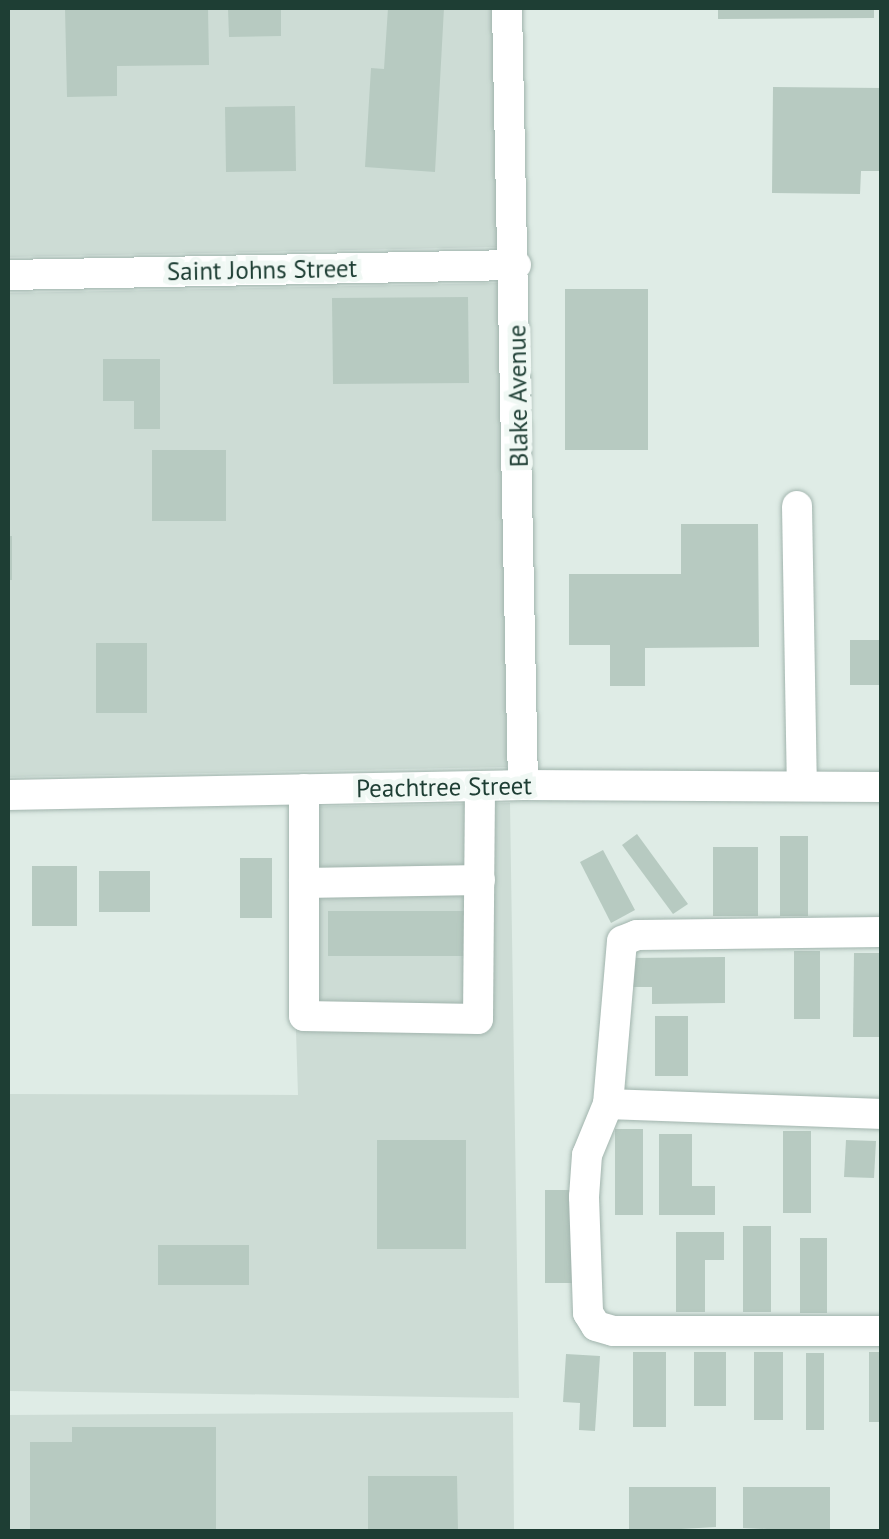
<!DOCTYPE html>
<style>
body{margin:0}
#map{position:relative;width:889px;height:1539px;overflow:hidden;background:#dfece6;font-family:"PT Sans",sans-serif}
div>[style]{position:absolute}
[style*='--x']{left:calc(var(--x)*1px);top:calc(var(--y)*1px);width:calc(var(--w)*1px);rotate:calc(var(--a)*1deg)}
.built>*{inset:0;background:#cddcd5}
.building>*{inset:0;background:#b7cac1}
.roads{filter:drop-shadow(0 0 2px #a1b4ad) drop-shadow(0 0 2px #a1b4ad)}
.minor>*{height:30px;margin:-15px;padding:0 15px;transform-origin:15px;border-radius:15px;background:#fff}
span{translate:-50% -50%;white-space:nowrap;text-align:center;line-height:1.15;-webkit-text-stroke:10px #f0f8f4;paint-order:stroke}
.street-label{font-size:25px;color:#1e3e34}
.frame{position:absolute;inset:0;border:10px solid #1e3e34;pointer-events:none}
</style>
<div id="map">
<div class="built">
<div style="clip-path:polygon(8px 8px,492px 8px,498px 247px,8px 257px)"></div>
<div style="clip-path:polygon(499px 283px,507px 767px,8px 777px,8px 293px)"></div>
<div style="clip-path:polygon(510px 803px,519px 1398px,8px 1391px,8px 1094px,298px 1095px,289px 807px)"></div>
<div style="clip-path:polygon(513px 1412px,514px 1531px,8px 1531px,8px 1415px)"></div>
</div>
<div class="building">
<div style="clip-path:polygon(65px 8px,208px 8px,209px 65px,117px 66px,117px 96px,67px 97px)"></div>
<div style="clip-path:polygon(228px 8px,281px 8px,281px 36px,229px 37px)"></div>
<div style="clip-path:polygon(388px 8px,444px 8px,435px 172px,365px 167px,371px 68px,384px 69px)"></div>
<div style="clip-path:polygon(718px 8px,874px 8px,874px 18px,718px 19px)"></div>
<div style="clip-path:polygon(773px 87px,882px 88px,882px 171px,861px 171px,860px 194px,772px 193px)"></div>
<div style="clip-path:polygon(295px 106px,296px 171px,226px 172px,225px 107px)"></div>
<div style="clip-path:polygon(565px 289px,648px 289px,648px 450px,565px 450px)"></div>
<div style="clip-path:polygon(468px 297px,469px 383px,333px 384px,332px 298px)"></div>
<div style="clip-path:polygon(103px 359px,160px 359px,160px 429px,134px 429px,134px 401px,103px 401px)"></div>
<div style="clip-path:polygon(152px 450px,226px 450px,226px 521px,152px 521px)"></div>
<div style="clip-path:polygon(681px 524px,758px 524px,759px 647px,645px 648px,645px 686px,610px 686px,610px 645px,569px 645px,569px 574px,681px 574px)"></div>
<div style="clip-path:polygon(8px 536px,12px 536px,12px 580px,8px 580px)"></div>
<div style="clip-path:polygon(850px 640px,882px 640px,882px 685px,850px 685px)"></div>
<div style="clip-path:polygon(96px 643px,147px 643px,147px 713px,96px 713px)"></div>
<div style="clip-path:polygon(637px 834px,688px 904px,673px 914px,622px 845px)"></div>
<div style="clip-path:polygon(780px 836px,808px 836px,808px 916px,780px 916px)"></div>
<div style="clip-path:polygon(713px 847px,758px 847px,758px 916px,713px 916px)"></div>
<div style="clip-path:polygon(603px 850px,635px 910px,611px 923px,580px 862px)"></div>
<div style="clip-path:polygon(240px 858px,272px 858px,272px 918px,240px 918px)"></div>
<div style="clip-path:polygon(32px 866px,77px 866px,77px 926px,32px 926px)"></div>
<div style="clip-path:polygon(99px 871px,150px 871px,150px 912px,99px 912px)"></div>
<div style="clip-path:polygon(328px 911px,474px 911px,474px 956px,328px 956px)"></div>
<div style="clip-path:polygon(794px 951px,820px 951px,820px 1019px,794px 1019px)"></div>
<div style="clip-path:polygon(854px 953px,882px 953px,882px 1037px,853px 1037px)"></div>
<div style="clip-path:polygon(725px 957px,725px 1003px,652px 1004px,652px 987px,630px 987px,630px 958px)"></div>
<div style="clip-path:polygon(655px 1016px,688px 1016px,688px 1076px,655px 1076px)"></div>
<div style="clip-path:polygon(615px 1129px,643px 1129px,643px 1215px,615px 1215px)"></div>
<div style="clip-path:polygon(783px 1131px,811px 1131px,811px 1213px,783px 1213px)"></div>
<div style="clip-path:polygon(659px 1134px,692px 1134px,692px 1186px,715px 1186px,715px 1215px,659px 1215px)"></div>
<div style="clip-path:polygon(377px 1140px,466px 1140px,466px 1249px,377px 1249px)"></div>
<div style="clip-path:polygon(846px 1140px,876px 1141px,874px 1178px,844px 1177px)"></div>
<div style="clip-path:polygon(545px 1190px,574px 1190px,574px 1283px,545px 1283px)"></div>
<div style="clip-path:polygon(743px 1226px,771px 1226px,771px 1312px,743px 1312px)"></div>
<div style="clip-path:polygon(676px 1232px,724px 1232px,724px 1260px,705px 1260px,705px 1312px,676px 1312px)"></div>
<div style="clip-path:polygon(800px 1238px,827px 1238px,827px 1313px,800px 1313px)"></div>
<div style="clip-path:polygon(158px 1245px,249px 1245px,249px 1285px,158px 1285px)"></div>
<div style="clip-path:polygon(633px 1352px,666px 1352px,666px 1427px,633px 1427px)"></div>
<div style="clip-path:polygon(694px 1352px,726px 1352px,726px 1406px,694px 1406px)"></div>
<div style="clip-path:polygon(754px 1352px,783px 1352px,783px 1420px,754px 1420px)"></div>
<div style="clip-path:polygon(869px 1352px,882px 1352px,882px 1422px,869px 1422px)"></div>
<div style="clip-path:polygon(806px 1353px,824px 1353px,824px 1430px,806px 1430px)"></div>
<div style="clip-path:polygon(566px 1354px,600px 1356px,595px 1431px,579px 1430px,580px 1403px,563px 1402px)"></div>
<div style="clip-path:polygon(72px 1427px,216px 1427px,216px 1532px,30px 1532px,30px 1442px,72px 1442px)"></div>
<div style="clip-path:polygon(368px 1476px,457px 1476px,458px 1532px,368px 1532px)"></div>
<div style="clip-path:polygon(629px 1487px,716px 1487px,716px 1527px,629px 1532px)"></div>
<div style="clip-path:polygon(743px 1487px,830px 1487px,830px 1532px,743px 1528px)"></div>
</div>
<div class="roads">
<div class="minor">
<div style="--x:507;--y:8;--w:777;--a:88.82"></div>
<div style="--x:8;--y:275;--w:508;--a:-1.13"></div>
<div style="--x:797;--y:506;--w:280;--a:89"></div>
<div style="--x:304;--y:789;--w:227;--a:90"></div>
<div style="--x:304;--y:1016;--w:174;--a:1"></div>
<div style="--x:478;--y:1019;--w:233;--a:-89.5"></div>
<div style="--x:8;--y:795;--w:515;--a:-1.11"></div>
<div style="--x:523;--y:785;--w:359;--a:0.3"></div>
<div style="--x:304;--y:883;--w:176;--a:-1"></div>
<div style="--x:882;--y:932;--w:245;--a:179.3"></div>
<div style="--x:637;--y:935;--w:16;--a:158"></div>
<div style="--x:622;--y:941;--w:164;--a:94.9"></div>
<div style="--x:608;--y:1104;--w:274;--a:2.1"></div>
<div style="--x:608;--y:1104;--w:55;--a:112.4"></div>
<div style="--x:587;--y:1155;--w:42;--a:94.1"></div>
<div style="--x:584;--y:1197;--w:116;--a:88"></div>
<div style="--x:588;--y:1313;--w:15;--a:58"></div>
<div style="--x:596;--y:1326;--w:18;--a:16"></div>
<div style="--x:613;--y:1331;--w:269;--a:0"></div>
</div>
</div>
<div class="street-label">
<span style="left:262px;top:270px;rotate:-1deg">Saint Johns Street</span>
<span style="left:518px;top:396px;rotate:-91deg">Blake Avenue</span>
<span style="left:444px;top:787px;rotate:-1deg">Peachtree Street</span>
</div>
<div class="frame"></div>
</div>
